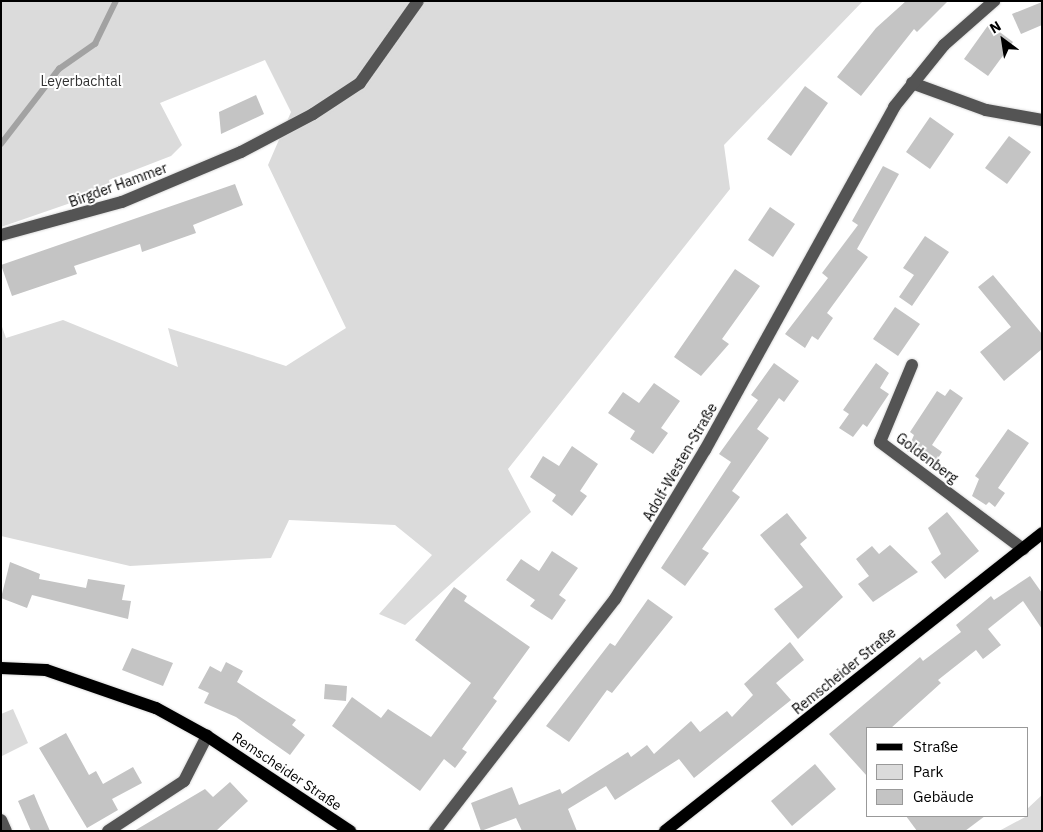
<!DOCTYPE html>
<meta charset="utf-8">
<style>
body{margin:0}
#map{position:relative;width:1043px;height:832px;overflow:hidden;background:#fff;font-family:"IBM Plex Sans",sans-serif}
div>[style]{position:absolute}
[style*='--x']{left:calc(var(--x)*1px);top:calc(var(--y)*1px);width:calc(var(--w)*1px);rotate:calc(var(--a)*1deg)}
.green>*{inset:0;background:#dbdbdb}
.stream>*{height:5.5px;margin:-2.75px;padding:0 2.75px;transform-origin:2.75px;border-radius:2.75px;background:#a2a2a2}
.building>*{inset:0;background:#c4c4c4}
.roads{filter:drop-shadow(0 0 1px #dbdbdb) drop-shadow(0 0 1px #dbdbdb)}
.minor>*{height:12px;margin:-6px;padding:0 6px;transform-origin:6px;border-radius:6px;background:#545454}
.major>*{height:12px;margin:-6px;padding:0 6px;transform-origin:6px;border-radius:6px;background:#000}
span{translate:-50% -50%;white-space:nowrap;text-align:center;line-height:1.15;-webkit-text-stroke:4px #fff;paint-order:stroke}
.park-label{font-size:14px;color:#323232}
.street-label{font-size:14px;color:#000}
.frame{position:absolute;inset:0;border:2px solid #000;pointer-events:none}
.legend{position:absolute;left:866px;top:727px;width:162px;height:90px;box-sizing:border-box;background:#fff;border:1px solid #999;margin:0;padding:6px 9px;list-style:none;font-size:15px;color:#000}
.legend li{display:flex;align-items:center;gap:10px;height:25px}
.legend b{width:25px;border:1px solid #999}
.north{position:absolute;left:978px;top:15px;width:50px;height:50px;-webkit-text-stroke:4px #fff;paint-order:stroke;rotate:329deg;font-size:14px;font-weight:700;line-height:20px;text-align:center;color:#000}
.north::after{content:'';display:block;margin:auto;width:18px;height:22px;background:#000;clip-path:polygon(50% 0,100% 100%,50% 72%,0 100%)}
</style>
<div id="map">
<div class="green">
<div style="clip-path:polygon(1px 1px,863px 1px,724px 145px,730px 189px,508px 469px,531px 512px,405px 625px,379px 614px,432px 555px,395px 525px,289px 520px,271px 558px,130px 566px,1px 536px,1px 324px,6px 338px,63px 320px,178px 367px,168px 328px,286px 366px,346px 328px,268px 165px,291px 112px,265px 60px,160px 103px,182px 145px,171px 156px,109px 180px,111px 189px,1px 227px)"></div>
<div style="clip-path:polygon(13px 709px,28px 743px,2px 756px,1px 714px)"></div>
<div style="clip-path:polygon(1042px 795px,1042px 831px,999px 831px,1027px 816px,1027px 809px)"></div>
</div>
<div class="stream">
<div style="--x:1;--y:144;--w:95;--a:-52.3"></div>
<div style="--x:59;--y:69;--w:44;--a:-34.8"></div>
<div style="--x:95;--y:44;--w:48;--a:-64"></div>
</div>
<div class="building">
<div style="clip-path:polygon(906px 1px,948px 1px,917px 32px,914px 29px,861px 96px,837px 77px,876px 28px)"></div>
<div style="clip-path:polygon(1042px 2px,1042px 25px,1021px 34px,1012px 14px)"></div>
<div style="clip-path:polygon(989px 24px,1013px 42px,988px 76px,964px 59px)"></div>
<div style="clip-path:polygon(805px 86px,828px 103px,791px 156px,767px 139px)"></div>
<div style="clip-path:polygon(256px 95px,264px 114px,221px 134px,219px 112px)"></div>
<div style="clip-path:polygon(930px 117px,954px 134px,930px 169px,906px 152px)"></div>
<div style="clip-path:polygon(1009px 136px,1031px 152px,1007px 184px,985px 168px)"></div>
<div style="clip-path:polygon(883px 166px,899px 174px,857px 249px,868px 257px,827px 313px,833px 318px,818px 340px,812px 336px,805px 348px,785px 334px,828px 278px,822px 273px,858px 225px,852px 221px)"></div>
<div style="clip-path:polygon(235px 184px,243px 205px,193px 225px,196px 233px,142px 252px,140px 244px,74px 266px,77px 274px,12px 296px,1px 265px)"></div>
<div style="clip-path:polygon(770px 207px,795px 224px,773px 257px,748px 240px)"></div>
<div style="clip-path:polygon(925px 236px,949px 252px,912px 306px,899px 297px,914px 275px,903px 268px)"></div>
<div style="clip-path:polygon(735px 269px,760px 286px,722px 339px,729px 344px,701px 376px,674px 357px)"></div>
<div style="clip-path:polygon(993px 275px,1042px 334px,1042px 349px,1004px 381px,980px 352px,1011px 327px,978px 287px)"></div>
<div style="clip-path:polygon(895px 307px,920px 324px,898px 356px,873px 339px)"></div>
<div style="clip-path:polygon(774px 363px,799px 381px,784px 402px,779px 398px,757px 429px,769px 438px,732px 491px,740px 497px,702px 549px,709px 553px,685px 586px,661px 568px,731px 462px,719px 454px,758px 400px,751px 395px)"></div>
<div style="clip-path:polygon(876px 363px,889px 373px,880px 388px,889px 394px,867px 427px,863px 424px,853px 437px,839px 428px,849px 414px,843px 410px)"></div>
<div style="clip-path:polygon(654px 383px,680px 401px,661px 428px,668px 433px,653px 454px,630px 439px,635px 431px,608px 413px,623px 392px,639px 403px)"></div>
<div style="clip-path:polygon(950px 389px,963px 398px,932px 445px,942px 452px,933px 466px,907px 451px,914px 435px,910px 432px,937px 391px,945px 396px)"></div>
<div style="clip-path:polygon(1008px 429px,1029px 443px,998px 488px,1005px 493px,995px 507px,989px 502px,986px 505px,972px 496px,979px 479px,975px 476px)"></div>
<div style="clip-path:polygon(572px 446px,598px 464px,580px 491px,587px 496px,572px 516px,552px 501px,556px 495px,530px 477px,543px 456px,559px 466px)"></div>
<div style="clip-path:polygon(947px 512px,979px 551px,945px 579px,931px 562px,941px 554px,928px 528px)"></div>
<div style="clip-path:polygon(787px 513px,807px 538px,800px 544px,843px 597px,798px 639px,774px 609px,803px 587px,760px 535px)"></div>
<div style="clip-path:polygon(890px 545px,918px 572px,873px 602px,858px 584px,869px 576px,856px 559px,872px 546px,879px 554px)"></div>
<div style="clip-path:polygon(552px 551px,578px 568px,559px 595px,566px 600px,552px 620px,530px 606px,535px 600px,506px 580px,521px 559px,539px 571px)"></div>
<div style="clip-path:polygon(10px 562px,40px 574px,39px 579px,86px 588px,88px 579px,125px 585px,122px 600px,131px 601px,128px 619px,32px 595px,27px 608px,1px 598px)"></div>
<div style="clip-path:polygon(1030px 576px,1042px 593px,1042px 629px,1023px 601px,988px 629px,1001px 645px,983px 659px,976px 650px,938px 680px,941px 683px,891px 728px,867px 728px,867px 776px,829px 734px,920px 657px,923px 661px,961px 632px,956px 625px,991px 596px,994px 600px)"></div>
<div style="clip-path:polygon(454px 587px,467px 596px,464px 601px,530px 647px,493px 698px,497px 701px,462px 749px,467px 752px,455px 768px,444px 759px,420px 791px,332px 726px,352px 697px,381px 718px,388px 709px,431px 737px,471px 683px,415px 640px)"></div>
<div style="clip-path:polygon(648px 599px,673px 617px,612px 693px,607px 690px,569px 742px,546px 726px,610px 643px,615px 646px)"></div>
<div style="clip-path:polygon(790px 642px,804px 660px,776px 683px,791px 700px,694px 778px,679px 759px,615px 800px,606px 786px,568px 809px,577px 831px,522px 831px,516px 818px,481px 831px,471px 803px,512px 787px,519px 805px,560px 789px,562px 794px,628px 752px,631px 757px,647px 745px,654px 754px,691px 721px,700px 732px,727px 711px,732px 717px,753px 695px,744px 684px)"></div>
<div style="clip-path:polygon(132px 648px,173px 663px,163px 686px,122px 670px)"></div>
<div style="clip-path:polygon(226px 662px,243px 671px,237px 682px,296px 720px,292px 725px,305px 735px,290px 755px,236px 717px,204px 703px,209px 693px,198px 688px,210px 666px,221px 672px)"></div>
<div style="clip-path:polygon(325px 684px,347px 686px,346px 701px,324px 699px)"></div>
<div style="clip-path:polygon(66px 733px,89px 775px,96px 771px,103px 784px,133px 767px,142px 783px,112px 799px,118px 810px,87px 828px,39px 748px)"></div>
<div style="clip-path:polygon(815px 764px,836px 789px,792px 826px,771px 801px)"></div>
<div style="clip-path:polygon(230px 782px,248px 801px,216px 831px,134px 831px,205px 789px,213px 797px)"></div>
<div style="clip-path:polygon(34px 794px,39px 806px,50px 831px,31px 831px,18px 801px)"></div>
<div style="clip-path:polygon(906px 816px,985px 816px,965px 831px,917px 831px)"></div>
</div>
<div class="roads">
<div class="minor">
<div style="--x:912;--y:83;--w:79;--a:20"></div>
<div style="--x:986;--y:110;--w:57;--a:10.1"></div>
<div style="--x:1;--y:235;--w:125;--a:-15.3"></div>
<div style="--x:122;--y:202;--w:129;--a:-22.8"></div>
<div style="--x:241;--y:152;--w:81;--a:-27.8"></div>
<div style="--x:313;--y:114;--w:56;--a:-33.4"></div>
<div style="--x:360;--y:83;--w:100;--a:-54.7"></div>
<div style="--x:912;--y:365;--w:83;--a:112.6"></div>
<div style="--x:880;--y:442;--w:179;--a:36.8"></div>
<div style="--x:1;--y:820;--w:12;--a:66"></div>
<div style="--x:108;--y:831;--w:91;--a:-33.3"></div>
<div style="--x:184;--y:781;--w:51;--a:-62.9"></div>
<div style="--x:435;--y:831;--w:294;--a:-52.2"></div>
<div style="--x:615;--y:599;--w:174;--a:-58.9"></div>
<div style="--x:705;--y:450;--w:392;--a:-61.1"></div>
<div style="--x:894;--y:107;--w:80;--a:-51.1"></div>
<div style="--x:944;--y:45;--w:67;--a:-41.3"></div>
</div>
<div class="major">
<div style="--x:1;--y:668;--w:45;--a:2.5"></div>
<div style="--x:46;--y:670;--w:116;--a:19.1"></div>
<div style="--x:156;--y:708;--w:58;--a:28.8"></div>
<div style="--x:207;--y:736;--w:172;--a:33.6"></div>
<div style="--x:665;--y:831;--w:481;--a:-38.3"></div>
</div>
</div>
<div class="park-label">
<span style="left:81px;top:81px">Leyerbachtal</span>
</div>
<div class="street-label">
<span style="left:118px;top:185px;rotate:-20deg">Birgder Hammer</span>
<span style="left:927px;top:458px;rotate:37deg">Goldenberg</span>
<span style="left:680px;top:462px;rotate:-60deg">Adolf-Westen-Straße</span>
<span style="left:844px;top:671px;rotate:-39deg">Remscheider Straße</span>
<span style="left:287px;top:771px;rotate:34deg">Remscheider Straße</span>
</div>
<div class="frame"></div>
<ul class="legend">
<li><b style="height:6px;background:#000"></b>Straße</li>
<li><b style="height:14px;background:#dbdbdb"></b>Park</li>
<li><b style="height:14px;background:#c4c4c4"></b>Gebäude</li>
</ul>
<div class="north">N</div>
</div>
